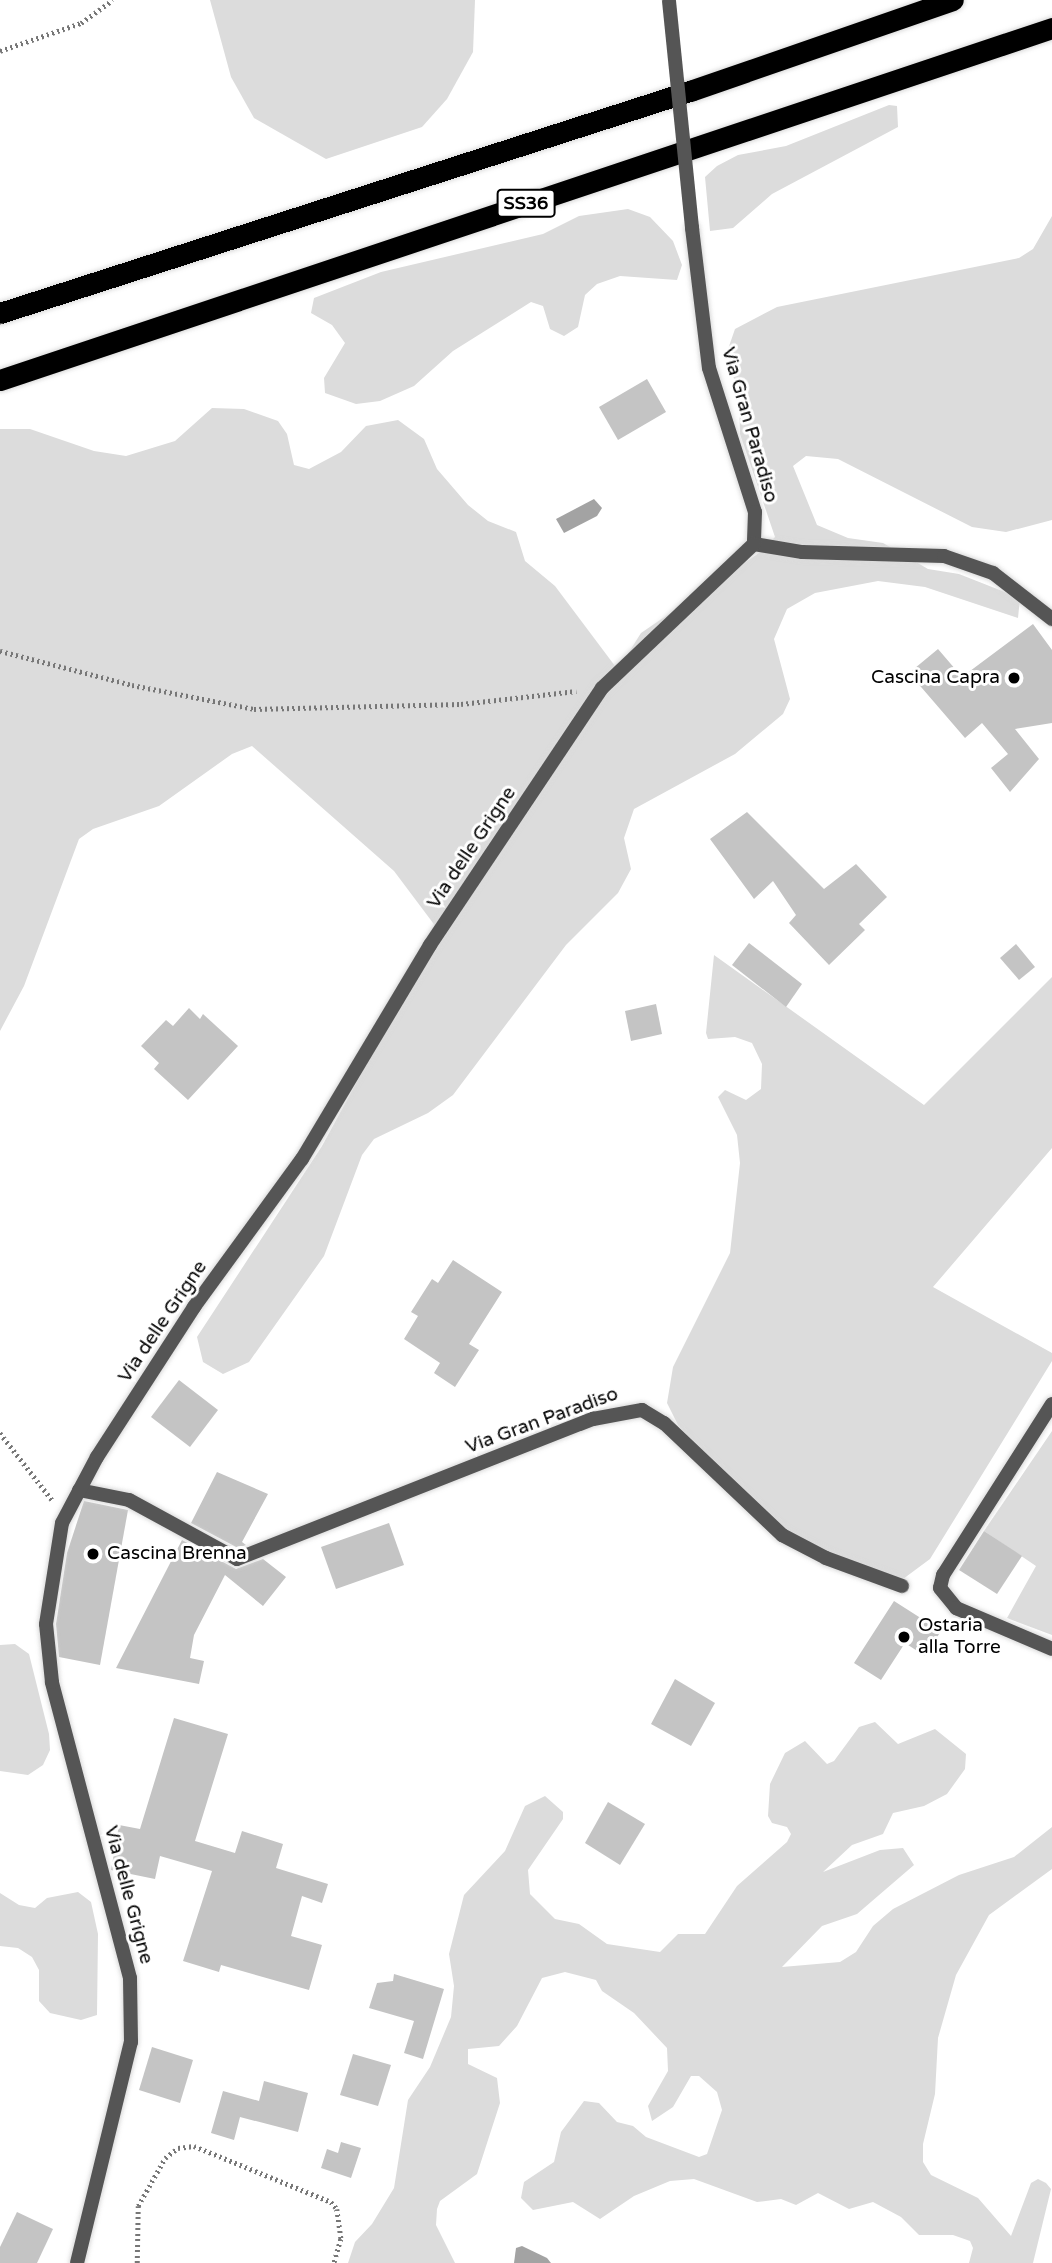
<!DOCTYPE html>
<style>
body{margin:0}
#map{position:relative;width:1052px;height:2263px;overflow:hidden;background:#fff;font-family:"Varela Round",sans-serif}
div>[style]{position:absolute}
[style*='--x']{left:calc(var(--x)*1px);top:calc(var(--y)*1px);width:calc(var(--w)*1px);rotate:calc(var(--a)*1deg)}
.green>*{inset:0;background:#dcdcdc}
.water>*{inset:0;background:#a3a3a3}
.building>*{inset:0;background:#c4c4c4}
.path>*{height:4.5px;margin-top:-2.25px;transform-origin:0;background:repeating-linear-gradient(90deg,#777 0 2px,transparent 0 5.5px)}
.roads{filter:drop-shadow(0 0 2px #dbdbdb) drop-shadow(0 0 2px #dbdbdb)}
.street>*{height:14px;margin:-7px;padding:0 7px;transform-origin:7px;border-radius:7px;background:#555}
.highway>*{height:21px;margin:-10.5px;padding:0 10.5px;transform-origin:10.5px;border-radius:10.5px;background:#000}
.street-bridge>*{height:14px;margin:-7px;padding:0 7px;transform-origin:7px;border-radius:7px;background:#555}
.dots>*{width:19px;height:19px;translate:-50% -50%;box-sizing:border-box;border:4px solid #fff;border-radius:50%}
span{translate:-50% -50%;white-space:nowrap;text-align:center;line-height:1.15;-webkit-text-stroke:6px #fff;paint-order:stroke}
.shield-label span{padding:2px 5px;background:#fff;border:2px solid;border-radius:5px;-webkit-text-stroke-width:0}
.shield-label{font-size:18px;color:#000;font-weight:700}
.street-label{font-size:19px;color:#000}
.poi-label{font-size:19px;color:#000}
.right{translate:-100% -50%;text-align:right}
.left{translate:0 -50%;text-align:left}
</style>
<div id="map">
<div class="green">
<div style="clip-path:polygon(210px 0,475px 0,473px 52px,447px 99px,422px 127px,326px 159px,254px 118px,231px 77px)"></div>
<div style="clip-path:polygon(889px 105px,897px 106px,898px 127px,772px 194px,733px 228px,710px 231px,705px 177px,717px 166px,738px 155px,786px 146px)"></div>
<div style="clip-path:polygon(628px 209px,650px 217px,673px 241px,682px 265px,677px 280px,620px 276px,597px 284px,585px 295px,578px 327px,564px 336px,550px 329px,543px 306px,531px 302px,453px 351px,414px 386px,380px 401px,356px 404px,325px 393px,324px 378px,345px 343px,332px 325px,311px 313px,314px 298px,381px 272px,543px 234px,579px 216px)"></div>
<div style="clip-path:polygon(1052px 216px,1052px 520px,1006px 532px,972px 527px,838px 459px,806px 456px,793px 466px,817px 525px,848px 538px,883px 543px,928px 569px,959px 574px,1020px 598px,1018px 618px,925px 587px,878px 581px,815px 593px,787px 609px,774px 639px,790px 699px,783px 714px,735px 754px,634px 809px,624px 838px,631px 869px,618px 893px,566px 945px,453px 1095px,428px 1113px,374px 1139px,362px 1155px,324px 1256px,249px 1362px,223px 1374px,203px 1362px,197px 1337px,322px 1146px,439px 931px,394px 871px,252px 746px,232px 754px,159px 806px,93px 829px,79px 839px,24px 986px,0 1031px,0 429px,30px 429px,94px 451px,126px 456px,175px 441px,212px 408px,244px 409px,278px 421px,287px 434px,294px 465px,309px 469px,341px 452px,366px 426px,398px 420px,424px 439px,437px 469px,468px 505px,488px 521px,516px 532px,525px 561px,555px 586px,618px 670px,641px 633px,759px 553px,775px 537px,740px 434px,739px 398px,727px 352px,735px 329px,777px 307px,1019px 258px,1033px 249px)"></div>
<div style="clip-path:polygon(714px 955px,924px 1105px,1052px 977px,1052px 1148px,933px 1287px,1052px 1353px,1052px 1361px,930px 1559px,903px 1579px,826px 1554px,783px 1530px,720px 1472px,678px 1425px,667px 1403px,673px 1367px,730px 1253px,740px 1163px,737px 1135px,718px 1097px,725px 1090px,746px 1100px,761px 1089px,762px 1064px,752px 1043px,735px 1037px,708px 1039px,706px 1033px)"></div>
<div style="clip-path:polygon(1052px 1431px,1052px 1635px,1007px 1618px,1036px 1566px,984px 1531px)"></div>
<div style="clip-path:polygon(15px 1644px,29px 1654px,49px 1734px,50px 1750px,43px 1765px,28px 1775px,0 1771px,0 1645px)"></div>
<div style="clip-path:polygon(875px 1722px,898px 1744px,935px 1729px,966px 1754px,965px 1769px,947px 1794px,924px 1806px,893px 1813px,883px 1834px,852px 1845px,823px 1872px,880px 1850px,903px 1848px,914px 1865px,857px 1914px,822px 1926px,782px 1967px,840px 1962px,856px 1952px,873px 1926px,893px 1909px,959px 1875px,1014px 1857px,1052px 1827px,1052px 1869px,989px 1915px,956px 1975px,938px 2038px,935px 2094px,923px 2144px,923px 2162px,931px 2175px,978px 2198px,1011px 2236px,1031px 2183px,1038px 2179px,1046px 2183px,1051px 2189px,1033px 2263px,969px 2263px,973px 2248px,970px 2241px,953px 2235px,919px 2235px,901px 2217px,873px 2202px,849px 2209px,818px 2193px,796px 2205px,781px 2199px,757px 2202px,694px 2179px,670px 2181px,634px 2196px,600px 2219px,573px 2202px,533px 2210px,521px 2198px,524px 2182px,554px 2162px,561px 2132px,584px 2101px,599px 2103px,617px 2122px,633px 2126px,646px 2137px,699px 2157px,707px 2154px,722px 2110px,717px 2092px,699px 2076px,691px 2076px,673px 2107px,652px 2121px,648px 2106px,668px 2071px,667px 2048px,634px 2013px,602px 1991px,596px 1980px,565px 1972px,542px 1978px,517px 2026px,499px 2046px,468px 2049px,468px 2064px,497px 2078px,500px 2103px,477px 2174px,440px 2201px,437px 2209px,436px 2225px,455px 2263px,348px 2263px,355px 2242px,372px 2224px,394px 2188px,408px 2100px,430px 2067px,451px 2017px,454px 1986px,449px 1954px,464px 1895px,505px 1851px,525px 1806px,545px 1796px,563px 1812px,563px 1819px,528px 1870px,530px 1894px,555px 1919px,579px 1924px,607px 1944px,660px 1952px,678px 1934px,705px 1934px,737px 1886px,787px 1842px,791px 1834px,787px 1827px,772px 1823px,768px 1816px,770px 1784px,785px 1753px,805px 1741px,827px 1764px,834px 1761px,859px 1727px)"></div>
<div style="clip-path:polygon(78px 1892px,91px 1902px,98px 1934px,97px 2015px,81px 2020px,50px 2013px,39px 2001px,39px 1970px,32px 1957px,18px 1948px,0 1946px,0 1893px,19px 1905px,35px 1908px,47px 1898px)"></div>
</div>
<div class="water">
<div style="clip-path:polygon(594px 499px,602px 508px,597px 516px,564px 533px,556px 519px)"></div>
<div style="clip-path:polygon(522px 2246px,547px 2258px,551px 2263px,514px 2263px,516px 2248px)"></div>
</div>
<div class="building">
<div style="clip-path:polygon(647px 379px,666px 412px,618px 440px,599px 407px)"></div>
<div style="clip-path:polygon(1033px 624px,1052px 650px,1052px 723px,1015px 729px,1039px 759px,1010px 792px,991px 768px,1008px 754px,982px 723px,965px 738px,909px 673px,938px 649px,962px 677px)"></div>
<div style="clip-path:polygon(747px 812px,824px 889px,856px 864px,887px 897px,859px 924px,865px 930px,829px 965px,789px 923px,796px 915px,773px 881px,754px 899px,710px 839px)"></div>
<div style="clip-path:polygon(749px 943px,802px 984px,786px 1007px,732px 965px)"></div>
<div style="clip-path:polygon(1016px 944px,1035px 967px,1019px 980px,1000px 958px)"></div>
<div style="clip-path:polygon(656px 1004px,662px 1034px,631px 1041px,625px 1011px)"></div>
<div style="clip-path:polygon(189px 1008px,200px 1019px,203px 1014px,238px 1046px,188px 1100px,154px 1069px,159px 1063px,141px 1046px,166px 1020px,173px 1026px)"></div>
<div style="clip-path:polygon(453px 1260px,502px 1292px,469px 1344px,479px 1350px,455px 1387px,434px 1373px,440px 1363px,404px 1339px,418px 1316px,411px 1312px,432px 1279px,438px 1283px)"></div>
<div style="clip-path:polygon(179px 1380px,218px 1410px,190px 1447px,151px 1417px)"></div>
<div style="clip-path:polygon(217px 1472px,268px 1494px,242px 1542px,246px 1545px,238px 1548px,191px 1523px)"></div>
<div style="clip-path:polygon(84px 1501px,128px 1510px,100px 1665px,59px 1657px,56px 1624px,67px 1553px)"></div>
<div style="clip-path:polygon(389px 1523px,404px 1565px,336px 1589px,321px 1547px)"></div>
<div style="clip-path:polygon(984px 1531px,1022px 1556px,997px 1594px,959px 1570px)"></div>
<div style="clip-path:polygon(182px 1540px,236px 1569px,263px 1559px,286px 1577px,263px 1606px,225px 1575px,194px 1635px,190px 1658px,204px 1661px,199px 1684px,116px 1668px)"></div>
<div style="clip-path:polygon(894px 1601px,941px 1631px,925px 1656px,905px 1643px,881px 1680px,854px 1663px)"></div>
<div style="clip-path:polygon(675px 1679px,715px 1703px,691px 1746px,651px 1724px)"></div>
<div style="clip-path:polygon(174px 1718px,228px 1734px,195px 1841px,235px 1853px,242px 1831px,283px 1844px,276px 1868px,328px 1884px,322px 1903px,302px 1896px,291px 1936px,322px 1945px,309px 1990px,221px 1965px,219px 1972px,183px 1961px,212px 1871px,160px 1856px,155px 1879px,111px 1870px,119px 1825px,140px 1829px)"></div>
<div style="clip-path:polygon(608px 1802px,645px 1824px,620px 1865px,585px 1843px)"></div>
<div style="clip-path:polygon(394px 1974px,444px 1989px,423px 2059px,404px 2053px,414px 2021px,369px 2008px,377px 1983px,393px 1981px)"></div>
<div style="clip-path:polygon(152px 2047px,193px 2060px,180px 2103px,139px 2090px)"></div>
<div style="clip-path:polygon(353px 2054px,391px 2065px,378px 2106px,340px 2095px)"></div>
<div style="clip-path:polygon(264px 2081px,308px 2093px,298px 2132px,240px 2117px,234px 2140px,211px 2133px,223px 2091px,259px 2101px)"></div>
<div style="clip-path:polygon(341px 2142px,361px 2148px,351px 2178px,321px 2168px,327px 2149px,338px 2153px)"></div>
<div style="clip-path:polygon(17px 2212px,53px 2229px,37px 2263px,0 2263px,0 2247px)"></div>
</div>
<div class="path">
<div style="--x:0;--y:51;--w:86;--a:-19.1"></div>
<div style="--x:81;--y:23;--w:39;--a:-36"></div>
<div style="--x:0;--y:651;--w:136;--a:14.4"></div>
<div style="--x:132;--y:685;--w:124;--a:11.1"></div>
<div style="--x:254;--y:709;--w:207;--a:-1.4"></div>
<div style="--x:461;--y:704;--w:116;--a:-6.4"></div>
<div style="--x:0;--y:1433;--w:86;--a:52.1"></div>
<div style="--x:137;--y:2263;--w:57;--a:-89"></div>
<div style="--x:138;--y:2206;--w:55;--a:-60.6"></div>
<div style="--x:165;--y:2158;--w:16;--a:-38"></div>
<div style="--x:178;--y:2148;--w:16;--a:-7"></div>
<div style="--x:194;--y:2146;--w:148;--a:22.2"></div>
<div style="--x:331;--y:2202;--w:9;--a:49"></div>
<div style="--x:337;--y:2209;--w:30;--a:82"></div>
<div style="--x:341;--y:2239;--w:25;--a:106"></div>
</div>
<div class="roads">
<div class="street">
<div style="--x:692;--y:228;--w:141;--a:83.1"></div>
<div style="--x:709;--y:368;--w:151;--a:72.3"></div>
<div style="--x:755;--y:512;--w:32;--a:92"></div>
<div style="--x:754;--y:544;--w:49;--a:9.5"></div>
<div style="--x:802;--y:552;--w:142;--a:1.6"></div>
<div style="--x:944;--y:556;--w:52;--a:19.1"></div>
<div style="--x:993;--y:573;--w:75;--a:37.9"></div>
<div style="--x:1052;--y:1404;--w:203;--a:122.5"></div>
<div style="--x:943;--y:1575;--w:13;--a:103"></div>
<div style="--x:940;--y:1588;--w:26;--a:51"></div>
<div style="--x:956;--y:1608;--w:104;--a:23.1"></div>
<div style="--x:79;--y:1490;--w:51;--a:11.3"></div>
<div style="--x:129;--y:1500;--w:123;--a:28.6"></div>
<div style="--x:237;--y:1559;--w:383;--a:-21.5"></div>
<div style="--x:593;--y:1419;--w:50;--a:-10.4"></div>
<div style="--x:642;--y:1410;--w:26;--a:31"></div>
<div style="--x:664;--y:1423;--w:163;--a:43.5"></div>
<div style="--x:782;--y:1535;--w:50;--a:27.6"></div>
<div style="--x:826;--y:1558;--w:81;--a:20.2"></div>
<div style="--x:77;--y:2263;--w:228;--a:-76.3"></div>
<div style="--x:131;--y:2042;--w:64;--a:-90.9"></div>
<div style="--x:130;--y:1978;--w:306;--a:-104.8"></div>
<div style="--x:52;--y:1682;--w:58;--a:-95.9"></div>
<div style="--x:46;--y:1624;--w:102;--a:-81"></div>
<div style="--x:62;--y:1523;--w:75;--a:-62.1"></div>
<div style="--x:97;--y:1457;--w:179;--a:-57.1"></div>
<div style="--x:194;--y:1307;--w:183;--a:-53.9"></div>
<div style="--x:302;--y:1159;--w:249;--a:-59.1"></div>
<div style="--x:430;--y:945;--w:309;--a:-56.2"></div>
<div style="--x:602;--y:688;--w:209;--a:-43.5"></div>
</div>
<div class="highway">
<div style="--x:0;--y:313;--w:725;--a:-17.84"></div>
<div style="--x:690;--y:91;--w:278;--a:-19.1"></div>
<div style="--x:0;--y:380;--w:1109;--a:-18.5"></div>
</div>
</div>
<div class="street-bridge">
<div style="--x:669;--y:1;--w:228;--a:84.2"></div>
</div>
<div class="dots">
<div style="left:1014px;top:678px;background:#000"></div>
<div style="left:93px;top:1554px;background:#000"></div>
<div style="left:904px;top:1637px;background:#000"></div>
</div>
<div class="shield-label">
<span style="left:526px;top:203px">SS36</span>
</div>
<div class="street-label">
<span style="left:749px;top:425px;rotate:74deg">Via Gran Paradiso</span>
<span style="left:472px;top:848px;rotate:-56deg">Via delle Grigne</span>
<span style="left:163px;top:1322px;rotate:-56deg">Via delle Grigne</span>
<span style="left:542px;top:1421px;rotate:-20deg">Via Gran Paradiso</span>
<span style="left:128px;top:1895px;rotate:75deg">Via delle Grigne</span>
</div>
<div class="poi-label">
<span class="right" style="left:1000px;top:678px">Cascina Capra</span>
<span class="left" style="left:107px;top:1554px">Cascina Brenna</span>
<span class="left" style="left:918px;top:1637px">Ostaria<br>alla Torre</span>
</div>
</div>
